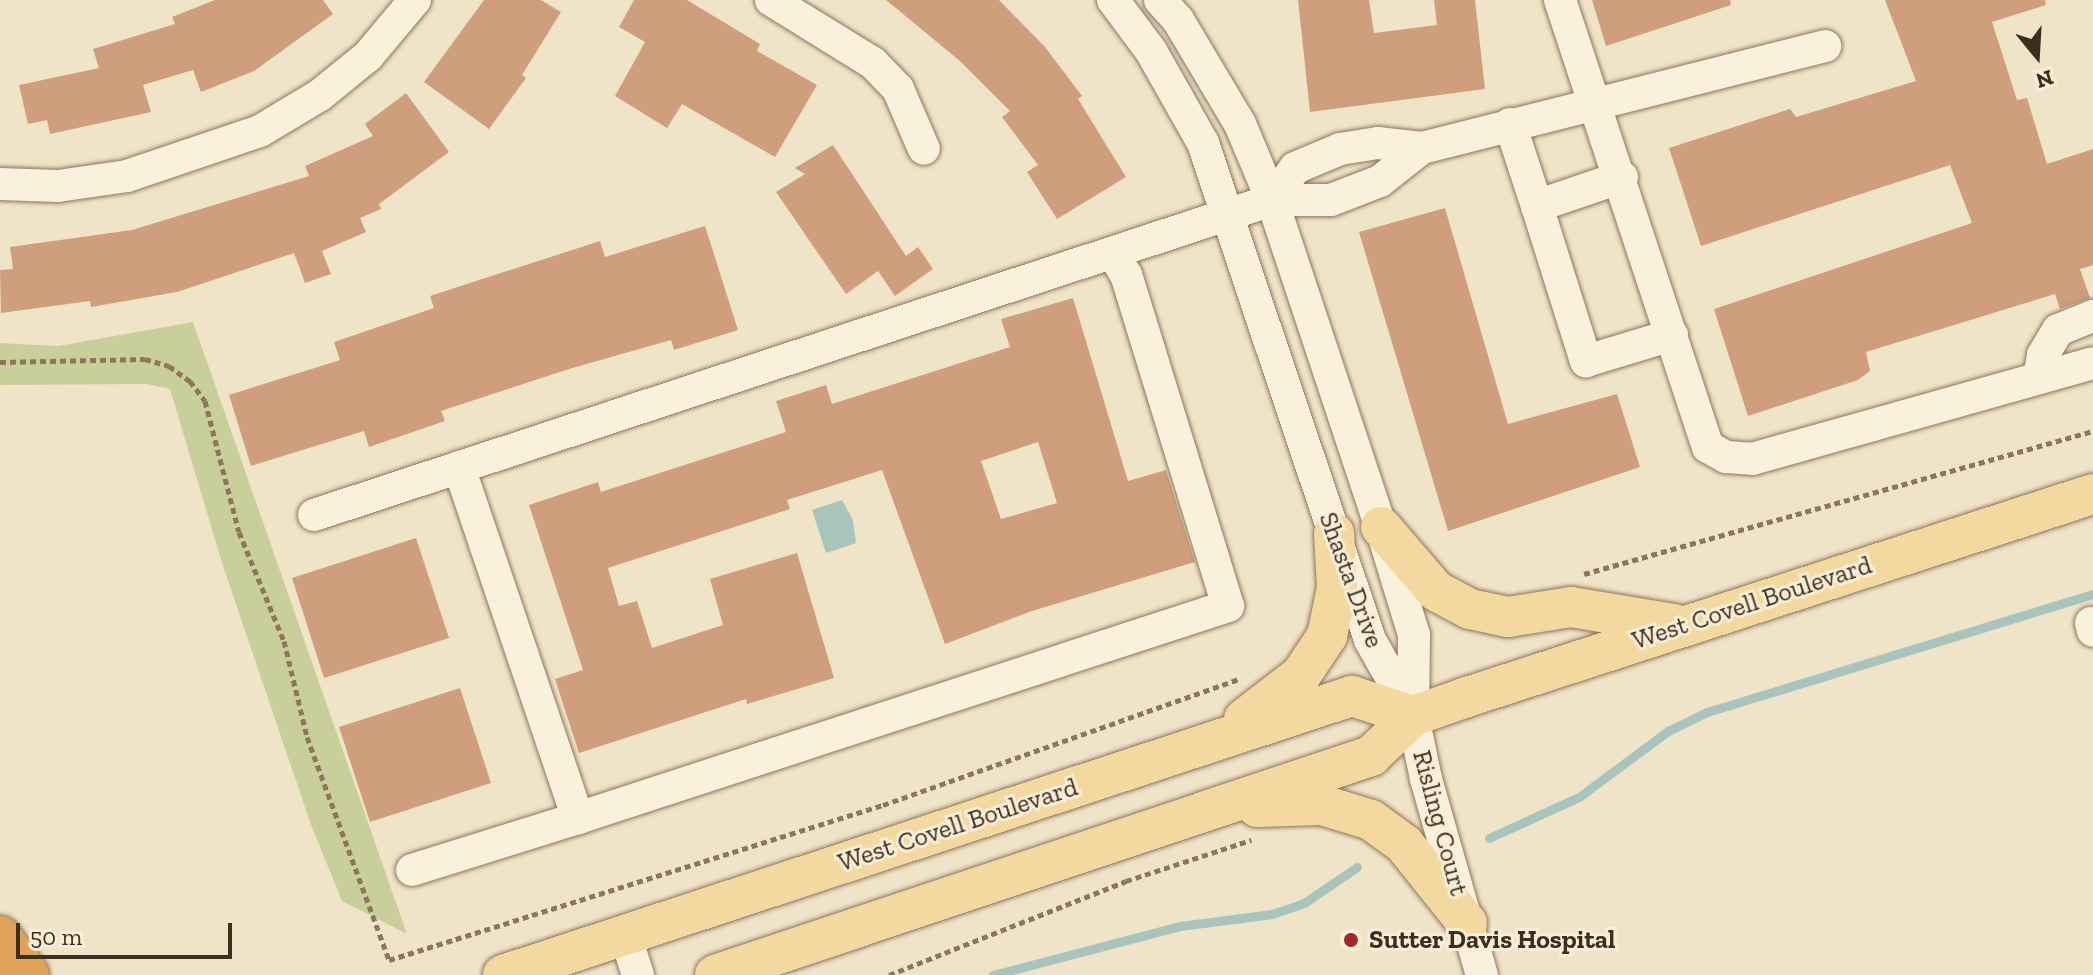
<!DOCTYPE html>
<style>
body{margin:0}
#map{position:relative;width:2093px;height:975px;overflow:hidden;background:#f0e4c8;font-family:"Zilla Slab",serif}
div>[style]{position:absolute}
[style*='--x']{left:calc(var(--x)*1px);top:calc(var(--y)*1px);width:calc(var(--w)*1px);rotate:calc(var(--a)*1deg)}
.green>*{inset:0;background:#c9cf9b}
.water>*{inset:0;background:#a9c4bc}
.stream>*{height:9px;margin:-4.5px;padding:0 4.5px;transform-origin:4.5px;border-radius:4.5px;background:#a9c4bc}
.building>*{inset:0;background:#cf9f7d}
.path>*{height:5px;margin-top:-2.5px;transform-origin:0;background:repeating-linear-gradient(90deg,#8d765c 0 6px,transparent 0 10px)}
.roads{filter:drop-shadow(0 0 2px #8d765c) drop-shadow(0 0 2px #8d765c)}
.minor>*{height:32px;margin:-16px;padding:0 16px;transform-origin:16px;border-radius:16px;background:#faf1dc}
.major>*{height:40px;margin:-20px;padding:0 20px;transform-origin:20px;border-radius:20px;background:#f3d9a0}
.highway>*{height:44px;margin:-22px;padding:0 22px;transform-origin:22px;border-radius:22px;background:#e0a458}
.dots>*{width:22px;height:22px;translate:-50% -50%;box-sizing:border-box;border:4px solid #f7eed8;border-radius:50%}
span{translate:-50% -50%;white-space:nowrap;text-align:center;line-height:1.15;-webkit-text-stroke:6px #f7eed8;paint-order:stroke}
.street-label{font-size:26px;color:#3d2e20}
.poi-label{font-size:26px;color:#3d2e20;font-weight:700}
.left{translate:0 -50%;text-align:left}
.north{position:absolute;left:1997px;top:16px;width:80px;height:80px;-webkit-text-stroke:6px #f7eed8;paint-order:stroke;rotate:162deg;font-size:22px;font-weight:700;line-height:32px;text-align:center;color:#3d2e20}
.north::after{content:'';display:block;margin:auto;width:28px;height:36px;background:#3d2e20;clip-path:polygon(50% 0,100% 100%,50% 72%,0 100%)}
.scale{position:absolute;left:16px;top:923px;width:216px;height:36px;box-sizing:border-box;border:4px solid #3d2e20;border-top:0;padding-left:10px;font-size:24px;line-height:28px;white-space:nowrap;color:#3d2e20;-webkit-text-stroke:6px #f7eed8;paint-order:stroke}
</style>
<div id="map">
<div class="green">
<div style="clip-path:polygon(193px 322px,407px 934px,342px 901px,311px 825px,223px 566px,170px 389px,147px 384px,0 385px,0 343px,58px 346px)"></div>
</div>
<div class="water">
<div style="clip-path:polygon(842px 500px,853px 520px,856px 543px,826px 553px,812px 510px)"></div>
</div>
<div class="stream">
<div style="--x:1489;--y:838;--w:99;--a:-24.5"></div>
<div style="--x:1579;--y:797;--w:111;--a:-36.6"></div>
<div style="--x:1668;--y:731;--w:43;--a:-26"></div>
<div style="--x:1707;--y:712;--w:404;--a:-17"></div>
<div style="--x:993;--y:975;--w:193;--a:-14.7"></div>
<div style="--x:1180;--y:926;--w:93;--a:-7.4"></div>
<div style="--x:1272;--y:914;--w:34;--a:-19"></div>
<div style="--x:1304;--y:903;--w:64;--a:-34.2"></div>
</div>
<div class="building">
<div style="clip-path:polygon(215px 0,323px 0,333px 14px,254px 71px,201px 92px,193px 70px,143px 85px,151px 112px,50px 134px,47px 120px,28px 124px,19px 85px,99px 68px,93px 49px,175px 24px,172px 17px)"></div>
<div style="clip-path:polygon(484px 0,541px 0,561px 12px,522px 75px,526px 78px,489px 129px,424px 82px)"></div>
<div style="clip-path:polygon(634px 0,687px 0,760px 44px,757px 51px,817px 85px,775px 157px,682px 104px,667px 128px,615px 96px,645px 42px,619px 27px)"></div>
<div style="clip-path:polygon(886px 0,999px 0,1045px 47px,1082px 96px,1078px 99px,1126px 177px,1057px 219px,1027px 172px,1038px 165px,1002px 117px,1010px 111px,960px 61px)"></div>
<div style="clip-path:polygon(1298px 0,1369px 0,1374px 33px,1437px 25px,1434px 0,1475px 0,1485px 89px,1310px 112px)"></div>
<div style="clip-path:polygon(1592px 0,1730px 0,1731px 5px,1606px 46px)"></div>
<div style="clip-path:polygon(1885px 0,2045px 0,2046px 5px,1992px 22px,2017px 100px,2027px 98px,2047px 164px,2093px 149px,2093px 265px,2080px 269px,2090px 298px,2060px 309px,2055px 294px,1866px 352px,1870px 371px,1858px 380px,1748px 416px,1714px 309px,1972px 223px,1950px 165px,1701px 246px,1669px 148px,1790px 109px,1796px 117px,1916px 81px)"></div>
<div style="clip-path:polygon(406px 93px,449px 152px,379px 204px,381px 209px,360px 218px,366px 232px,322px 251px,331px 274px,305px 283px,294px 253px,177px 292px,91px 307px,90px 301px,1px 313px,0 270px,13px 269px,10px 247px,132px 230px,309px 176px,305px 166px,373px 136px,365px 124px)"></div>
<div style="clip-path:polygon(833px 145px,906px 256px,918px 247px,933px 269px,895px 296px,878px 271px,846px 294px,776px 192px,805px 174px,795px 168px)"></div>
<div style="clip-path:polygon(1445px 208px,1508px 424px,1617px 394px,1640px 467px,1448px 531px,1359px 232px)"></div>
<div style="clip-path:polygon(705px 226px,738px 330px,674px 350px,671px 340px,569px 369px,441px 411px,445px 421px,369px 447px,364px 431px,251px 466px,229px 395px,340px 360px,334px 342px,434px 308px,430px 296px,600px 241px,605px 257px)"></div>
<div style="clip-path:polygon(evenodd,1073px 298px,1128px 481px,1166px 470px,1195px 562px,1032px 611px,945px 644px,882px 470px,787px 500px,790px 509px,608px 568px,619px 606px,637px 601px,652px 648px,723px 625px,710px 579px,797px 553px,834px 678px,747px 704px,746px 699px,579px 753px,555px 679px,583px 670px,529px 505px,598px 482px,601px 492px,786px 432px,776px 401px,826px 385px,832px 404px,1010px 347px,1001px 319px,1073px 298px,1038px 442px,1057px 503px,1001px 519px,981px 461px,1038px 442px)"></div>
<div style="clip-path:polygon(416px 538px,449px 638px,324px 678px,292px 578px)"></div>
<div style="clip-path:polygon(460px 688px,491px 783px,370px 822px,339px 727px)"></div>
</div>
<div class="path">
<div style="--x:0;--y:362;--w:145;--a:-1.2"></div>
<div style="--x:145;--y:359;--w:25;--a:16"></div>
<div style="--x:169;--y:366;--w:26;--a:36"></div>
<div style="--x:190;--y:381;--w:25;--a:53"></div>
<div style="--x:205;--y:401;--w:135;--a:75.5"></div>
<div style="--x:239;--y:532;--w:118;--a:67.6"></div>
<div style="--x:284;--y:641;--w:99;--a:76.5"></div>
<div style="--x:307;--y:737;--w:238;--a:69.8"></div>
<div style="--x:389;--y:960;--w:518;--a:-17.42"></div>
<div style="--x:883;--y:805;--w:378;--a:-19.5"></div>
<div style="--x:1584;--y:574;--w:529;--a:-15.69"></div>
<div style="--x:889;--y:975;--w:255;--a:-21.6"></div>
<div style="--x:1126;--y:881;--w:132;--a:-18.2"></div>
</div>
<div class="roads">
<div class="minor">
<div style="--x:771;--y:0;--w:120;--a:31.7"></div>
<div style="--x:873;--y:63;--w:36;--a:46"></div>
<div style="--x:898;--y:89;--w:65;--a:66.6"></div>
<div style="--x:1113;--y:0;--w:64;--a:53.3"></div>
<div style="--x:1151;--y:51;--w:106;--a:60.5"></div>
<div style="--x:1203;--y:143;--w:524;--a:71.43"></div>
<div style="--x:1370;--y:640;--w:87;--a:60.5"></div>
<div style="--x:1160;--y:0;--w:27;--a:48"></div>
<div style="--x:1178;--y:20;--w:121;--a:59.2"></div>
<div style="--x:1240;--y:124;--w:82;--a:67.2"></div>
<div style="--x:1272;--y:200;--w:345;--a:71.6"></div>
<div style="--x:1381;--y:527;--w:113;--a:73"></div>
<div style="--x:1414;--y:635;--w:81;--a:90.7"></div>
<div style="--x:1413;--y:716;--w:64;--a:78.3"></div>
<div style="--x:1426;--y:779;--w:204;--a:74.1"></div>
<div style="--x:1560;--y:0;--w:471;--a:71.7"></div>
<div style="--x:1708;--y:447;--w:21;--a:29"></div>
<div style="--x:1726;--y:457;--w:26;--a:4"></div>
<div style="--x:1752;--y:459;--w:354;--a:-15.7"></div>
<div style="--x:1510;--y:124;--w:86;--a:71.8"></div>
<div style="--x:1622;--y:177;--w:90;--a:161.2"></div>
<div style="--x:1537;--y:206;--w:163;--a:72.5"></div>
<div style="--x:1586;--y:361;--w:90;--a:-16.8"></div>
<div style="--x:0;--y:184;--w:58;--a:2"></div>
<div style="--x:58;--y:186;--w:70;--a:-8.2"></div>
<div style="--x:127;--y:176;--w:140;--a:-18.7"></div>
<div style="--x:260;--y:131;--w:70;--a:-31"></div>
<div style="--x:320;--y:95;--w:62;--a:-39.1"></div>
<div style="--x:368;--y:56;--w:73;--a:-50"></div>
<div style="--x:1272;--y:200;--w:39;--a:-54"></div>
<div style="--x:1295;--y:168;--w:49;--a:-22.9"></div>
<div style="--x:1340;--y:149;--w:38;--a:-9"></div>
<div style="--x:1378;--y:143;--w:44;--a:6.5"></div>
<div style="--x:1422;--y:148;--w:416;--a:-14.2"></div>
<div style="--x:2039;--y:378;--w:23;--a:-80"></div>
<div style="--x:2043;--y:355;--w:29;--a:-59"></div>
<div style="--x:2058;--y:330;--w:38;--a:-22"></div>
<div style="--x:459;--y:467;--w:371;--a:71.3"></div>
<div style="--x:578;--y:818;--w:684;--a:-18.06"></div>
<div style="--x:1228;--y:606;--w:346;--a:-107.1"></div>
<div style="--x:1126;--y:275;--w:26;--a:-121"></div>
<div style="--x:314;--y:515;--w:1008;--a:-18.2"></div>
<div style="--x:1272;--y:200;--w:59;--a:0"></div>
<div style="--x:1331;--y:200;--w:53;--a:-21.2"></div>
<div style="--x:1380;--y:181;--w:53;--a:-38.2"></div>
<div style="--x:2091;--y:623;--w:8;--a:76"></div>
<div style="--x:412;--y:870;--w:174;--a:-17.4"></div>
<div style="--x:625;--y:935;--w:42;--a:72"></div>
</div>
<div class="major">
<div style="--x:1381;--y:527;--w:84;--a:49.3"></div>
<div style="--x:1436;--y:591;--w:38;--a:28"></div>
<div style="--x:1470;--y:609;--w:39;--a:12"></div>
<div style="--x:1508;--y:617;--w:64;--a:-9"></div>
<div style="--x:1571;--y:607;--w:104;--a:9.4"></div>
<div style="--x:1244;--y:719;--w:72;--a:-37.7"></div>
<div style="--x:1301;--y:675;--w:47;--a:-56.3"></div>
<div style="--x:1327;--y:636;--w:49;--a:-78.2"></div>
<div style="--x:1337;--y:588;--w:55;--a:-93.1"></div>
<div style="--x:1257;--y:807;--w:65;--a:-1.8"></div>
<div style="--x:1322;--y:805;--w:51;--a:17"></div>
<div style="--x:1371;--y:820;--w:41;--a:36"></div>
<div style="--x:1404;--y:844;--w:101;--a:51.4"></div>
<div style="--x:503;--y:975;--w:894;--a:-18.19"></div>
<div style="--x:1352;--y:696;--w:64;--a:18.2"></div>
<div style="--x:715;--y:975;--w:692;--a:-18.46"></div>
<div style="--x:1371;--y:756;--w:58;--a:-43.6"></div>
<div style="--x:1413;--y:716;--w:54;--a:-19.4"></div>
<div style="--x:1464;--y:698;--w:661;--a:-17.97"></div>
</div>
<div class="highway">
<div style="--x:0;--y:938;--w:46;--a:53.9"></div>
</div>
</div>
<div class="dots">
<div style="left:1351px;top:940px;background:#9e2a2b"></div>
</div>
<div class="street-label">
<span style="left:1351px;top:580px;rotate:70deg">Shasta Drive</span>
<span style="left:1752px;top:603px;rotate:-18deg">West Covell Boulevard</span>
<span style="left:1440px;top:823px;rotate:75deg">Risling Court</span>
<span style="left:958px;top:825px;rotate:-18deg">West Covell Boulevard</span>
</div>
<div class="poi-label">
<span class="left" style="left:1369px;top:940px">Sutter Davis Hospital</span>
</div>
<div class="north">N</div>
<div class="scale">50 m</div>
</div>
